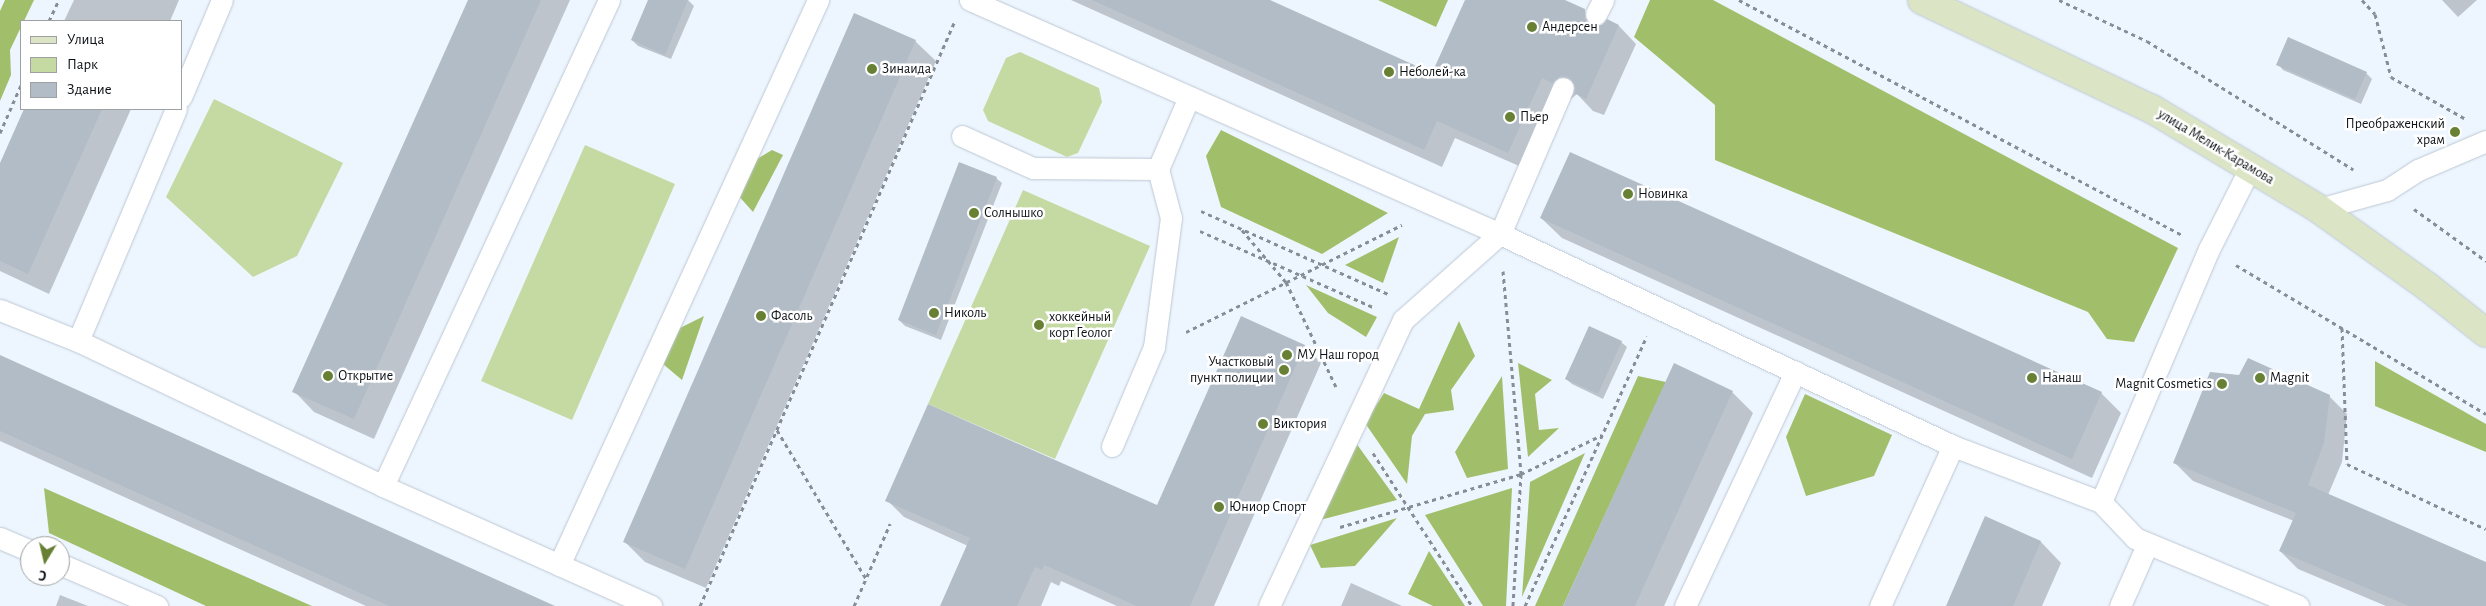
<!DOCTYPE html>
<meta charset="utf-8">
<style>
body{margin:0}
#map{position:relative;width:2486px;height:606px;overflow:hidden;background:#edf6ff;font-family:"Alegreya Sans",sans-serif}
div>[style]{position:absolute}
[style*='--x']{left:calc(var(--x)*1px);top:calc(var(--y)*1px);width:calc(var(--w)*1px);rotate:calc(var(--a)*1deg)}
.green>*{inset:0;background:#c5daa3}
.forest>*{inset:0;background:#a1bf6b}
.shadow>*{inset:0;background:#0003}
.building>*{inset:0;background:#b2bcc6}
.path>*{height:3px;margin-top:-1.5px;transform-origin:0;background:repeating-linear-gradient(90deg,#878d94 0 4px,transparent 0 8px)}
.roads{filter:drop-shadow(0 0 1px #bdc7d2) drop-shadow(0 0 1px #bdc7d2)}
.lane>*{height:21px;margin:-10.5px;padding:0 10.5px;transform-origin:10.5px;border-radius:10.5px;background:#fff}
.secondary>*{height:28px;margin:-14px;padding:0 14px;transform-origin:14px;border-radius:14px;background:#dbe5c6}
.dots>*{width:14px;height:14px;translate:-50% -50%;box-sizing:border-box;border:2px solid #fff;border-radius:50%}
span{translate:-50% -50%;white-space:nowrap;text-align:center;line-height:1.15;-webkit-text-stroke:5px #fff;paint-order:stroke}
.poi-label{font-size:14px;color:#0d1115}
.left{translate:0 -50%;text-align:left}
.right{translate:-100% -50%;text-align:right}
.street-label{font-size:14px;color:#0d1115}
.legend{position:absolute;left:20px;top:20px;width:162px;height:90px;box-sizing:border-box;background:#fff;border:1px solid #9ea0a1;margin:0;padding:6px 9px;list-style:none;font-size:15px;color:#0d1115}
.legend li{display:flex;align-items:center;gap:10px;height:25px}
.legend b{width:25px;border:1px solid #9ea0a1}
.north{position:absolute;left:20px;top:536px;width:50px;height:50px;box-sizing:border-box;background:#fff;border:1px solid #9ea0a1;border-radius:50%;rotate:189deg;font-size:14px;font-weight:700;line-height:20px;text-align:center;color:#0d1115}
.north::after{content:'';display:block;margin:auto;width:18px;height:22px;background:#678033;clip-path:polygon(50% 0,100% 100%,50% 72%,0 100%)}
</style>
<div id="map">
<div class="green">
<div style="clip-path:polygon(1020px 52px,1099px 88px,1102px 102px,1078px 153px,1067px 157px,988px 121px,983px 110px,1006px 58px)"></div>
<div style="clip-path:polygon(214px 99px,343px 163px,297px 256px,253px 277px,166px 197px)"></div>
<div style="clip-path:polygon(585px 145px,675px 184px,572px 420px,481px 381px)"></div>
<div style="clip-path:polygon(1023px 190px,1150px 246px,1055px 459px,928px 404px)"></div>
</div>
<div class="forest">
<div style="clip-path:polygon(5px 0,34px 0,24px 21px,21px 21px,21px 27px,10px 50px,11px 75px,0 101px,0 11px)"></div>
<div style="clip-path:polygon(1378px 0,1448px 0,1436px 27px)"></div>
<div style="clip-path:polygon(1650px 0,1713px 0,2178px 248px,2134px 342px,2107px 339px,2088px 312px,1715px 160px,1715px 105px,1634px 37px)"></div>
<div style="clip-path:polygon(1221px 130px,1388px 213px,1322px 254px,1221px 207px,1206px 156px)"></div>
<div style="clip-path:polygon(772px 150px,783px 155px,753px 212px,736px 193px,752px 162px)"></div>
<div style="clip-path:polygon(1399px 237px,1383px 283px,1345px 265px)"></div>
<div style="clip-path:polygon(1306px 285px,1377px 317px,1366px 337px,1328px 313px)"></div>
<div style="clip-path:polygon(704px 316px,682px 380px,663px 364px,676px 330px)"></div>
<div style="clip-path:polygon(1459px 321px,1475px 356px,1451px 390px,1454px 410px,1425px 414px,1412px 436px,1407px 484px,1365px 423px,1384px 393px,1419px 409px)"></div>
<div style="clip-path:polygon(2375px 361px,2486px 424px,2486px 452px,2375px 406px)"></div>
<div style="clip-path:polygon(1518px 363px,1552px 380px,1535px 394px,1539px 430px,1559px 428px,1528px 457px)"></div>
<div style="clip-path:polygon(1502px 376px,1508px 469px,1467px 478px,1455px 452px)"></div>
<div style="clip-path:polygon(1638px 376px,1666px 382px,1563px 606px,1535px 606px)"></div>
<div style="clip-path:polygon(1805px 394px,1892px 435px,1874px 476px,1806px 496px,1786px 437px)"></div>
<div style="clip-path:polygon(1356px 443px,1397px 500px,1320px 520px)"></div>
<div style="clip-path:polygon(1585px 453px,1522px 597px,1530px 482px)"></div>
<div style="clip-path:polygon(44px 488px,312px 606px,206px 606px,49px 533px)"></div>
<div style="clip-path:polygon(1512px 488px,1506px 606px,1483px 606px,1425px 515px)"></div>
<div style="clip-path:polygon(1397px 518px,1355px 566px,1321px 568px,1310px 545px)"></div>
<div style="clip-path:polygon(1429px 551px,1465px 606px,1433px 606px,1408px 594px)"></div>
</div>
<div class="shadow">
<div style="clip-path:polygon(74px 0,179px 0,170px 21px,64px 21px)"></div>
<div style="clip-path:polygon(469px 0,570px 0,374px 439px,314px 412px,294px 391px)"></div>
<div style="clip-path:polygon(649px 0,688px 0,694px 6px,671px 59px,638px 46px,632px 40px)"></div>
<div style="clip-path:polygon(1071px 0,1267px 0,1433px 75px,1466px 0,1561px 0,1584px 10px,1600px 26px,1608px 21px,1619px 26px,1636px 44px,1604px 115px,1593px 111px,1577px 94px,1570px 100px,1560px 95px,1526px 169px,1455px 138px,1442px 167px)"></div>
<div style="clip-path:polygon(2442px 0,2477px 0,2458px 17px)"></div>
<div style="clip-path:polygon(915px 41px,936px 61px,706px 588px,645px 562px,625px 542px)"></div>
<div style="clip-path:polygon(2278px 64px,2366px 73px,2372px 79px,2361px 104px,2283px 70px)"></div>
<div style="clip-path:polygon(25px 109px,131px 109px,49px 294px,0 271px,0 166px)"></div>
<div style="clip-path:polygon(996px 178px,1002px 183px,941px 340px,905px 326px,899px 320px)"></div>
<div style="clip-path:polygon(1541px 218px,2101px 393px,2121px 413px,2092px 478px,1562px 238px)"></div>
<div style="clip-path:polygon(1241px 318px,1305px 346px,1321px 363px,1214px 606px,1117px 606px,1061px 581px,1059px 586px,1051px 582px,1041px 606px,941px 606px,968px 546px,904px 517px,887px 500px,1158px 506px)"></div>
<div style="clip-path:polygon(1621px 342px,1627px 347px,1603px 399px,1572px 384px,1566px 379px)"></div>
<div style="clip-path:polygon(0 357px,552px 606px,366px 606px,0 441px)"></div>
<div style="clip-path:polygon(1675px 365px,1732px 392px,1753px 413px,1664px 606px,1564px 606px)"></div>
<div style="clip-path:polygon(2329px 396px,2347px 414px,2342px 462px,2328px 495px,2486px 564px,2486px 606px,2386px 606px,2298px 569px,2280px 551px,2294px 521px,2193px 481px,2175px 463px)"></div>
<div style="clip-path:polygon(1986px 518px,2041px 542px,2061px 563px,2042px 606px,1947px 606px)"></div>
<div style="clip-path:polygon(1351px 583px,1402px 606px,1341px 606px)"></div>
<div style="clip-path:polygon(60px 595px,88px 606px,56px 606px)"></div>
</div>
<div class="building">
<div style="clip-path:polygon(468px 0,541px 0,354px 419px,292px 392px)"></div>
<div style="clip-path:polygon(648px 0,688px 0,665px 55px,631px 40px)"></div>
<div style="clip-path:polygon(1092px 0,1270px 0,1432px 73px,1465px 0,1565px 0,1585px 9px,1585px 20px,1591px 25px,1602px 25px,1607px 19px,1619px 25px,1586px 99px,1574px 93px,1575px 86px,1568px 77px,1561px 76px,1552px 83px,1542px 78px,1508px 153px,1437px 121px,1424px 150px)"></div>
<div style="clip-path:polygon(854px 13px,916px 40px,685px 569px,623px 542px)"></div>
<div style="clip-path:polygon(2288px 37px,2367px 72px,2355px 99px,2276px 65px)"></div>
<div style="clip-path:polygon(24px 109px,102px 109px,28px 274px,0 261px,0 163px)"></div>
<div style="clip-path:polygon(1570px 152px,2102px 392px,2072px 459px,1540px 218px)"></div>
<div style="clip-path:polygon(959px 162px,997px 177px,936px 335px,898px 320px)"></div>
<div style="clip-path:polygon(1241px 316px,1305px 345px,1190px 606px,1137px 606px,1044px 565px,1042px 570px,1035px 567px,1017px 606px,940px 606px,970px 538px,885px 501px,928px 404px,1157px 505px)"></div>
<div style="clip-path:polygon(1589px 326px,1622px 341px,1598px 394px,1565px 379px)"></div>
<div style="clip-path:polygon(0 355px,389px 531px,555px 606px,389px 606px,0 431px)"></div>
<div style="clip-path:polygon(2248px 358px,2330px 395px,2324px 443px,2308px 485px,2486px 562px,2486px 606px,2409px 606px,2279px 551px,2296px 513px,2173px 463px,2210px 372px,2239px 375px)"></div>
<div style="clip-path:polygon(1674px 363px,1733px 391px,1672px 524px,1635px 606px,1563px 606px)"></div>
<div style="clip-path:polygon(1985px 516px,2041px 541px,2013px 606px,1946px 606px)"></div>
</div>
<div class="path">
<div style="--x:1739;--y:0;--w:501;--a:27.94"></div>
<div style="--x:2059;--y:0;--w:97;--a:25"></div>
<div style="--x:2147;--y:41;--w:243;--a:31.9"></div>
<div style="--x:2362;--y:0;--w:19;--a:47"></div>
<div style="--x:2375;--y:14;--w:65;--a:75.7"></div>
<div style="--x:2391;--y:77;--w:84;--a:29.3"></div>
<div style="--x:49;--y:21;--w:23;--a:-65"></div>
<div style="--x:0;--y:133;--w:52;--a:-66.4"></div>
<div style="--x:2414;--y:209;--w:89;--a:35.8"></div>
<div style="--x:1201;--y:211;--w:205;--a:23.9"></div>
<div style="--x:1242;--y:230;--w:68;--a:49.8"></div>
<div style="--x:1286;--y:282;--w:119;--a:64.5"></div>
<div style="--x:1200;--y:231;--w:191;--a:23.7"></div>
<div style="--x:2236;--y:265;--w:291;--a:30.8"></div>
<div style="--x:1503;--y:271;--w:204;--a:84.9"></div>
<div style="--x:1521;--y:474;--w:132;--a:93.5"></div>
<div style="--x:2342;--y:328;--w:136;--a:87.9"></div>
<div style="--x:2347;--y:464;--w:153;--a:25.1"></div>
<div style="--x:1186;--y:332;--w:241;--a:-26.4"></div>
<div style="--x:777;--y:430;--w:174;--a:59.1"></div>
<div style="--x:1373;--y:453;--w:182;--a:57.1"></div>
<div style="--x:1340;--y:527;--w:189;--a:-16.3"></div>
<div style="--x:1521;--y:474;--w:90;--a:-25.7"></div>
<div style="--x:700;--y:606;--w:636;--a:-66.46"></div>
<div style="--x:854;--y:606;--w:90;--a:-66.3"></div>
<div style="--x:1525;--y:606;--w:296;--a:-65.7"></div>
</div>
<div class="roads">
<div class="lane">
<div style="--x:970;--y:0;--w:579;--a:23.82"></div>
<div style="--x:1500;--y:234;--w:500;--a:25.08"></div>
<div style="--x:1953;--y:446;--w:158;--a:20.7"></div>
<div style="--x:2101;--y:502;--w:50;--a:46.6"></div>
<div style="--x:2135;--y:538;--w:177;--a:22.6"></div>
<div style="--x:1596;--y:14;--w:16;--a:-63"></div>
<div style="--x:181;--y:97;--w:105;--a:-67.1"></div>
<div style="--x:962;--y:136;--w:78;--a:24.3"></div>
<div style="--x:1033;--y:168;--w:125;--a:0.5"></div>
<div style="--x:2319;--y:209;--w:71;--a:-15.6"></div>
<div style="--x:2387;--y:190;--w:37;--a:-33"></div>
<div style="--x:2418;--y:170;--w:74;--a:-23.1"></div>
<div style="--x:0;--y:310;--w:84;--a:21.7"></div>
<div style="--x:78;--y:341;--w:338;--a:25.4"></div>
<div style="--x:383;--y:486;--w:294;--a:24.1"></div>
<div style="--x:78;--y:341;--w:252;--a:-67.1"></div>
<div style="--x:1112;--y:446;--w:108;--a:-67"></div>
<div style="--x:1154;--y:347;--w:130;--a:-82.5"></div>
<div style="--x:1171;--y:218;--w:51;--a:-104.9"></div>
<div style="--x:1158;--y:169;--w:78;--a:-66.7"></div>
<div style="--x:383;--y:486;--w:536;--a:-65.06"></div>
<div style="--x:2101;--y:502;--w:275;--a:-66.9"></div>
<div style="--x:2209;--y:249;--w:91;--a:-63.2"></div>
<div style="--x:0;--y:538;--w:33;--a:23"></div>
<div style="--x:60;--y:564;--w:106;--a:23.4"></div>
<div style="--x:559;--y:565;--w:622;--a:-65.37"></div>
<div style="--x:1269;--y:606;--w:316;--a:-64.9"></div>
<div style="--x:1403;--y:320;--w:130;--a:-41.6"></div>
<div style="--x:1500;--y:234;--w:159;--a:-66.7"></div>
<div style="--x:1685;--y:606;--w:259;--a:-64.8"></div>
<div style="--x:1880;--y:606;--w:176;--a:-65.5"></div>
<div style="--x:2120;--y:606;--w:67;--a:-66.1"></div>
</div>
<div class="secondary">
<div style="--x:1922;--y:0;--w:255;--a:25.4"></div>
<div style="--x:2152;--y:109;--w:195;--a:30.9"></div>
<div style="--x:2319;--y:209;--w:134;--a:35.6"></div>
<div style="--x:2428;--y:287;--w:74;--a:38.4"></div>
</div>
</div>
<div class="dots">
<div style="left:1532px;top:27px;background:#678033"></div>
<div style="left:872px;top:69px;background:#678033"></div>
<div style="left:1389px;top:72px;background:#678033"></div>
<div style="left:1510px;top:117px;background:#678033"></div>
<div style="left:2455px;top:132px;background:#678033"></div>
<div style="left:1628px;top:194px;background:#678033"></div>
<div style="left:974px;top:213px;background:#678033"></div>
<div style="left:934px;top:313px;background:#678033"></div>
<div style="left:761px;top:316px;background:#678033"></div>
<div style="left:1039px;top:325px;background:#678033"></div>
<div style="left:1287px;top:355px;background:#678033"></div>
<div style="left:1284px;top:370px;background:#678033"></div>
<div style="left:328px;top:376px;background:#678033"></div>
<div style="left:2032px;top:378px;background:#678033"></div>
<div style="left:2260px;top:378px;background:#678033"></div>
<div style="left:2222px;top:384px;background:#678033"></div>
<div style="left:1263px;top:424px;background:#678033"></div>
<div style="left:1219px;top:507px;background:#678033"></div>
</div>
<div class="poi-label">
<span class="left" style="left:1542px;top:27px">Андерсен</span>
<span class="left" style="left:882px;top:69px">Зинаида</span>
<span class="left" style="left:1399px;top:72px">Неболей-ка</span>
<span class="left" style="left:1520px;top:117px">Пьер</span>
<span class="right" style="left:2445px;top:132px">Преображенский<br>храм</span>
<span class="left" style="left:1638px;top:194px">Новинка</span>
<span class="left" style="left:984px;top:213px">Солнышко</span>
<span class="left" style="left:944px;top:313px">Николь</span>
<span class="left" style="left:771px;top:316px">Фасоль</span>
<span class="left" style="left:1049px;top:325px">хоккейный<br>корт Геолог</span>
<span class="left" style="left:1297px;top:355px">МУ Наш город</span>
<span class="right" style="left:1274px;top:370px">Участковый<br>пункт полиции</span>
<span class="left" style="left:338px;top:376px">Открытие</span>
<span class="left" style="left:2042px;top:378px">Нанаш</span>
<span class="left" style="left:2270px;top:378px">Magnit</span>
<span class="right" style="left:2212px;top:384px">Magnit Cosmetics</span>
<span class="left" style="left:1273px;top:424px">Виктория</span>
<span class="left" style="left:1229px;top:507px">Юниор Спорт</span>
</div>
<div class="street-label">
<span style="left:2216px;top:147px;rotate:31deg">улица Мелик-Карамова</span>
</div>
<ul class="legend">
<li><b style="height:6px;background:#dbe5c6"></b>Улица</li>
<li><b style="height:14px;background:#c5daa3"></b>Парк</li>
<li><b style="height:14px;background:#b2bcc6"></b>Здание</li>
</ul>
<div class="north">С</div>
</div>
